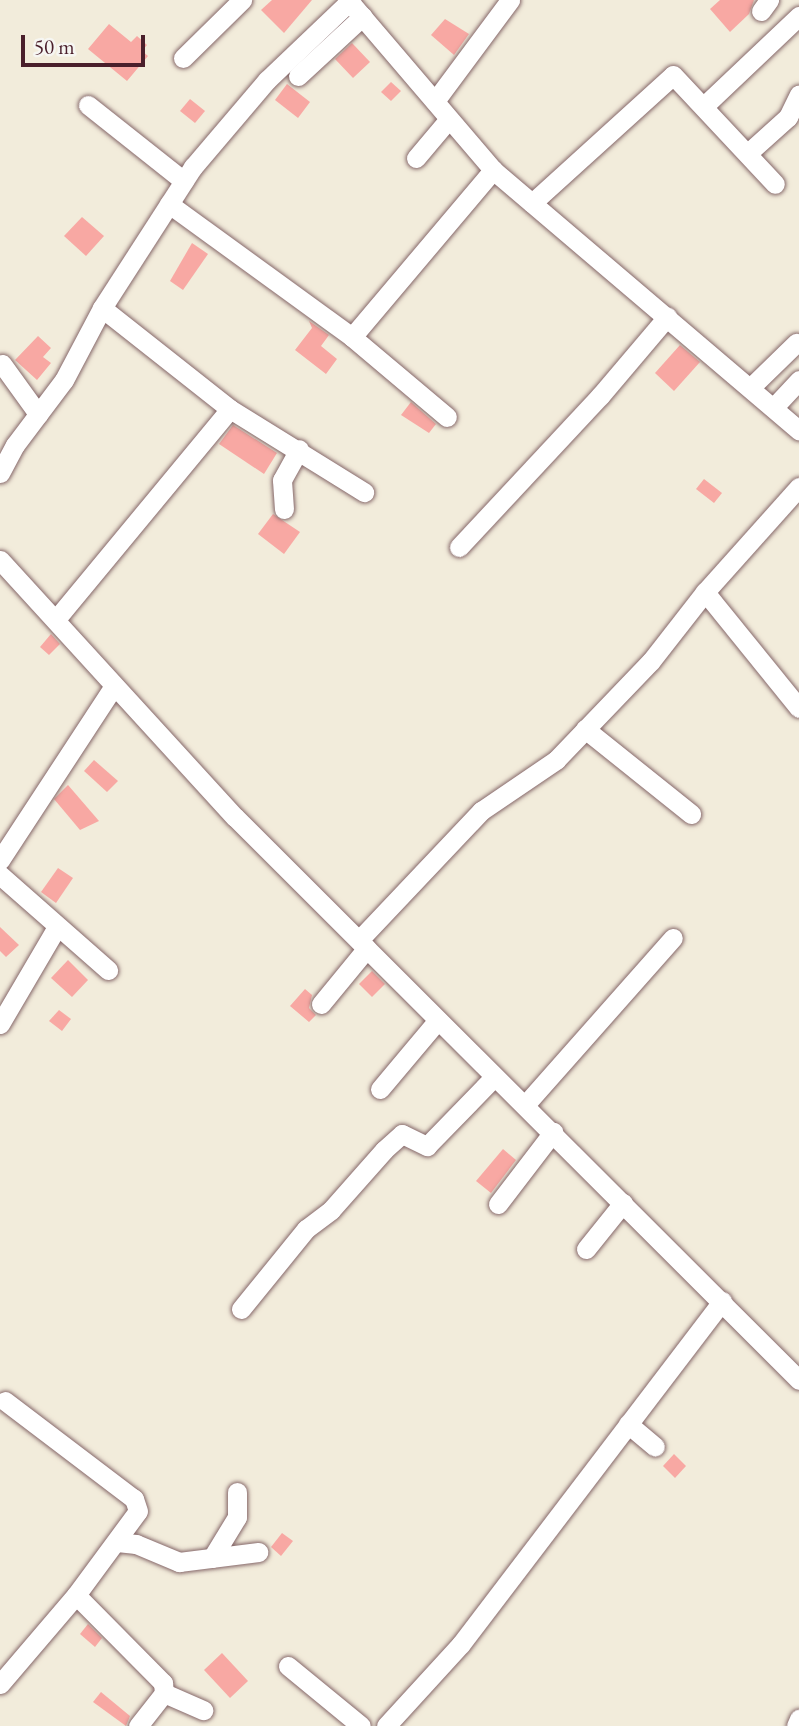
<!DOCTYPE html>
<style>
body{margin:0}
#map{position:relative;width:799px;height:1726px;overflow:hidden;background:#f2ecdb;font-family:"EB Garamond",serif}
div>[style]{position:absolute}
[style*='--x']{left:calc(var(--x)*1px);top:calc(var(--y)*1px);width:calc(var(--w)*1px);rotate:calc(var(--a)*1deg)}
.building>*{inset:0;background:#f8a8a3}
.roads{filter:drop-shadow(0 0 2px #856769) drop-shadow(0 0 2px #856769)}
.minor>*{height:19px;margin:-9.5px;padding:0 9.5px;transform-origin:9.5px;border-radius:9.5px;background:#fff}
span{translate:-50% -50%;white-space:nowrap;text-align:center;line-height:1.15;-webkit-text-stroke:5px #f6f6f2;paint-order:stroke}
.scale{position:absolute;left:21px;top:35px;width:124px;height:32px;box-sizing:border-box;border:4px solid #4a1f2b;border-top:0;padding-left:9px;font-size:21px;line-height:24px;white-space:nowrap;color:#4a1f2b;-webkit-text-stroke:5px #f6f6f2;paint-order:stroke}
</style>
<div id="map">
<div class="building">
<div style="clip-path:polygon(272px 0,312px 0,284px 33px,261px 10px)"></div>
<div style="clip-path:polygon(720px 0,754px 0,749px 14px,730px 32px,710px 9px)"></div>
<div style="clip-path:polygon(445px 19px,469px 34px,454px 55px,431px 35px)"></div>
<div style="clip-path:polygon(109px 24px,131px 42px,137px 36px,147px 45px,142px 51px,148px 56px,127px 81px,88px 49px)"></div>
<div style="clip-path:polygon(352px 43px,370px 62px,353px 78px,335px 59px)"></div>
<div style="clip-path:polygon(391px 82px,401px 91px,391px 101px,381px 92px)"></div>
<div style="clip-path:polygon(287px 84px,310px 102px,298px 118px,275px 100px)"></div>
<div style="clip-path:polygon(190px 99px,205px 111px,195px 123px,180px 111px)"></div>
<div style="clip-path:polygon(82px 217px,104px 236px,86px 256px,64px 236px)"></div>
<div style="clip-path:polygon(192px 243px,208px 254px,183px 290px,170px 281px)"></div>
<div style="clip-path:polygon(309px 321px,329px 335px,321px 346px,337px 359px,326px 374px,295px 350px,312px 328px)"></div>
<div style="clip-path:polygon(38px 336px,51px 348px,43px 357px,51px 363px,37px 380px,15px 360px)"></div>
<div style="clip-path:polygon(680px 345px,700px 362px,674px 391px,655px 373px)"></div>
<div style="clip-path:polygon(411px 402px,436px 424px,429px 433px,401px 415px)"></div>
<div style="clip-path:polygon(233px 425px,277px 453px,264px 474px,219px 444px)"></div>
<div style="clip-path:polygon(704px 479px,722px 493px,714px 503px,696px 489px)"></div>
<div style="clip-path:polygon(273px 514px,300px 532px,284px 554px,258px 534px)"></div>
<div style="clip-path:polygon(51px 634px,60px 644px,49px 655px,40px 647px)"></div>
<div style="clip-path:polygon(94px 760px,118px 781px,107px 792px,84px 771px)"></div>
<div style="clip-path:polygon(68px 785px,99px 821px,80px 830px,54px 799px)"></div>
<div style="clip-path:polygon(58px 868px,73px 878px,56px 903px,41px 892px)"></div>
<div style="clip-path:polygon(0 927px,19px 945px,6px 957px,0 951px)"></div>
<div style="clip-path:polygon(68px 960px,88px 980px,72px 997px,51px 978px)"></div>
<div style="clip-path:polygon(372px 971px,385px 984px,372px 997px,359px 984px)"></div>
<div style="clip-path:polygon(305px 989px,312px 995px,309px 1008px,316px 1015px,309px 1022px,290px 1006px)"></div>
<div style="clip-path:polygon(59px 1010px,71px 1019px,62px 1031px,49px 1021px)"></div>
<div style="clip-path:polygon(503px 1149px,516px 1160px,491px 1193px,476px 1181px)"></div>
<div style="clip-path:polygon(674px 1454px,686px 1466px,675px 1478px,663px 1466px)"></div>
<div style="clip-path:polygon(282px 1533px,293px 1541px,281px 1556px,271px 1547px)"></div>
<div style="clip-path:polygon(88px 1624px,102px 1638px,95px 1647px,80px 1634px)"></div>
<div style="clip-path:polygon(222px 1653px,248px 1681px,230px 1698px,204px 1670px)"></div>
<div style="clip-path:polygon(101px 1692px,130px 1716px,126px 1726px,93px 1702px)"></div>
</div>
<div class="roads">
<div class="minor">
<div style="--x:348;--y:0;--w:223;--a:49.5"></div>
<div style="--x:493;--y:170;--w:402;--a:40.4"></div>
<div style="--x:761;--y:11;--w:14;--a:-54"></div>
<div style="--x:183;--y:58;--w:83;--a:-44.5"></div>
<div style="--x:298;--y:76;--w:88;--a:-42.7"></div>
<div style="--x:435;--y:101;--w:126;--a:-53.4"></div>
<div style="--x:88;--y:105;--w:122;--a:38.4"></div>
<div style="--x:704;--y:106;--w:131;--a:-43.5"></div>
<div style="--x:748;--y:153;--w:54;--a:-42"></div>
<div style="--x:788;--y:117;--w:25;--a:-64"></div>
<div style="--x:416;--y:158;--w:50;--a:-49.9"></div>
<div style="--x:532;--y:203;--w:190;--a:-42.2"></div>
<div style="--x:673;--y:75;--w:149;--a:46.9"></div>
<div style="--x:169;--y:204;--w:226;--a:36"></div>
<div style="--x:352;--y:337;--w:124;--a:40.1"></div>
<div style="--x:102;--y:308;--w:163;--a:38.3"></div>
<div style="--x:230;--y:409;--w:158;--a:31.8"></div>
<div style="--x:352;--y:337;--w:219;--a:-49.8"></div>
<div style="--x:2;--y:364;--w:62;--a:54.2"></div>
<div style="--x:752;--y:386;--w:62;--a:-44.3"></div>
<div style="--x:774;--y:407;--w:37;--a:-47"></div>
<div style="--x:0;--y:473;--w:32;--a:-62"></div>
<div style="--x:15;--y:445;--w:81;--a:-53"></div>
<div style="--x:64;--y:380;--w:81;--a:-62.2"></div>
<div style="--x:102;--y:308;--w:168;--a:-57.2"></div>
<div style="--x:193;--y:167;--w:114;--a:-49.6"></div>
<div style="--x:267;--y:80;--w:116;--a:-43.6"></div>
<div style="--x:284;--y:509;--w:29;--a:-94"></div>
<div style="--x:282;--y:480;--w:35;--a:-61"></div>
<div style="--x:459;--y:547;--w:207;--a:-47"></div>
<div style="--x:600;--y:396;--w:104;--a:-49.7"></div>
<div style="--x:0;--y:560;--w:348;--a:47.6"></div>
<div style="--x:235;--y:817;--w:797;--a:44.95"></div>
<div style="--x:705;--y:592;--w:149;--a:51"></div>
<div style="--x:57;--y:618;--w:271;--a:-50.4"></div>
<div style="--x:585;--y:729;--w:136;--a:38.7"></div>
<div style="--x:0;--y:860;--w:208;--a:-56.8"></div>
<div style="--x:0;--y:875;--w:144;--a:41.3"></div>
<div style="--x:359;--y:940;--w:178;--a:-46.6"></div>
<div style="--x:481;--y:811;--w:91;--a:-34.2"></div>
<div style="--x:556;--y:760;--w:137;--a:-46.2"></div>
<div style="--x:651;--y:661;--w:88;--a:-52"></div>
<div style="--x:705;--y:592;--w:141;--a:-48.2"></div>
<div style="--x:321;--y:1004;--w:72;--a:-50.6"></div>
<div style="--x:0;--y:1024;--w:113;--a:-59.6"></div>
<div style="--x:380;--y:1089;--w:90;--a:-50"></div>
<div style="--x:525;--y:1105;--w:223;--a:-48.5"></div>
<div style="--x:498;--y:1204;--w:91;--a:-52.6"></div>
<div style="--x:586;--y:1249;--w:59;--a:-51.2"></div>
<div style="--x:241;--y:1309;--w:103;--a:-50.9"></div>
<div style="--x:306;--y:1229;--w:31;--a:-37"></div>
<div style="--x:331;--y:1210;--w:80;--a:-48.5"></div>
<div style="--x:384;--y:1150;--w:24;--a:-42"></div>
<div style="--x:402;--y:1134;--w:28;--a:26"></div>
<div style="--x:427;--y:1146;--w:96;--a:-45.8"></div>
<div style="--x:628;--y:1424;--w:35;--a:40"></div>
<div style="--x:117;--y:1542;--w:19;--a:6"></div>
<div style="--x:136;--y:1544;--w:47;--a:22.7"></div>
<div style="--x:179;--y:1562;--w:80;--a:-7.2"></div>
<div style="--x:212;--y:1558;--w:48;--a:-58.6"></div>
<div style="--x:237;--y:1517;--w:25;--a:-90"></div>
<div style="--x:76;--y:1595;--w:124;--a:45.3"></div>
<div style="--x:163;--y:1683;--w:10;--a:84"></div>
<div style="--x:164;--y:1693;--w:42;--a:128.2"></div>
<div style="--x:288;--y:1666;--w:94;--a:39.4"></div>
<div style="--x:0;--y:1684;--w:117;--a:-49.5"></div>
<div style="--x:76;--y:1595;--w:104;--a:-53.6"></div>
<div style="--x:138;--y:1511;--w:13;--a:-108"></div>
<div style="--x:134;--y:1499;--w:162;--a:-142.8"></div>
<div style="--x:164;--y:1693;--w:43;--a:23.6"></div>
<div style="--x:386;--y:1726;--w:111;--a:-47.6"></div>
<div style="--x:461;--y:1644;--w:431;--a:-52.7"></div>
<div style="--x:796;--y:1726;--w:8;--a:-67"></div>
</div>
</div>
<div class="scale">50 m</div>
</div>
